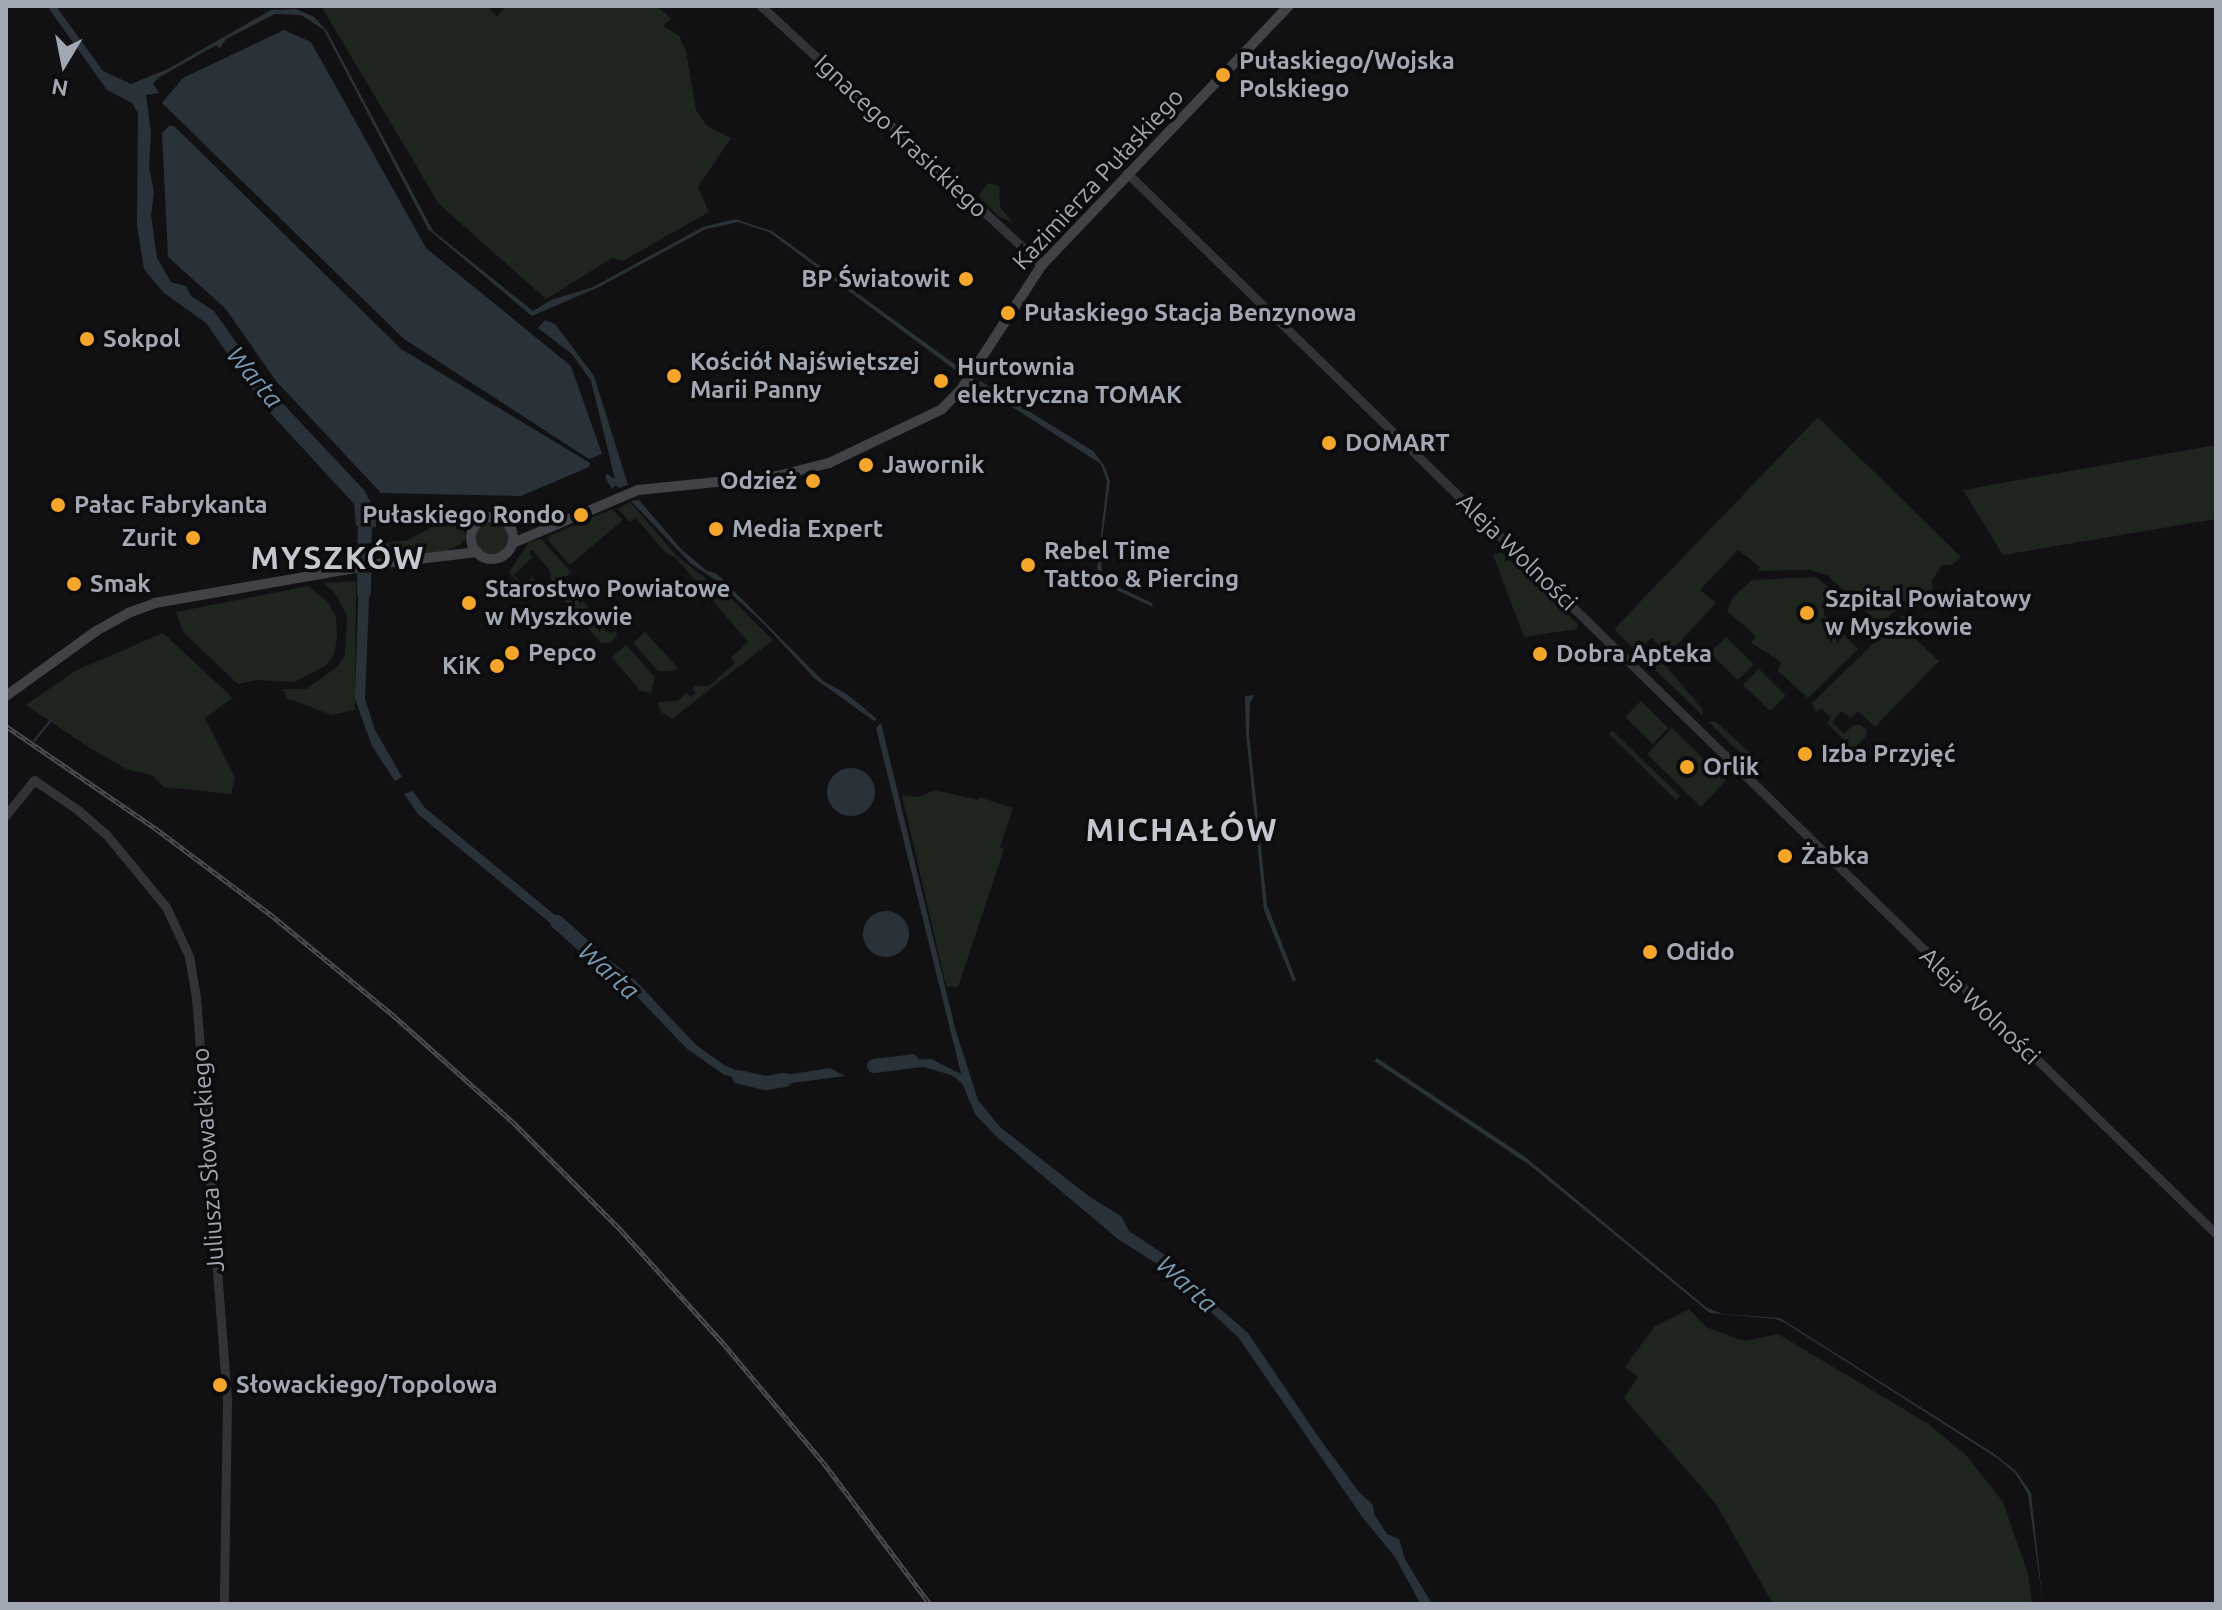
<!DOCTYPE html>
<meta charset="utf-8">
<style>
body{margin:0}
#map{position:relative;width:2222px;height:1610px;overflow:hidden;background:#111113;font-family:Ubuntu,sans-serif}
div>[style]{position:absolute}
[style*='--x']{left:calc(var(--x)*1px);top:calc(var(--y)*1px);width:calc(var(--w)*1px);rotate:calc(var(--a)*1deg)}
.green>*{inset:0;background:#1d251e}
.round{border-radius:50%}
.water>*{inset:0;background:#293238}
.stream>*{height:2px;margin:-1px;padding:0 1px;transform-origin:1px;border-radius:1px;background:#293238}
.river>*{height:14px;margin:-7px;padding:0 7px;transform-origin:7px;border-radius:7px;background:#293238}
.tertiary>*{height:9px;margin:-4.5px;padding:0 4.5px;transform-origin:4.5px;border-radius:4.5px;background:#323338}
.secondary>*{height:10px;margin:-5px;padding:0 5px;transform-origin:5px;border-radius:5px;background:#404248}
.secondary>.ring{margin:-5px;padding:0;box-sizing:content-box;background:none;border:10px solid #404248;border-radius:50%}
.rail>*{height:5px;margin-top:-2.5px;transform-origin:0;background:repeating-linear-gradient(90deg,#0c0c0e 0 6px,#494b51 0 12px);box-sizing:border-box;border-block:2px solid #494b51}
.dots>*{width:22px;height:22px;translate:-50% -50%;box-sizing:border-box;border:4px solid #0c0c0e;border-radius:50%}
span{translate:-50% -50%;white-space:nowrap;text-align:center;line-height:1.15;-webkit-text-stroke:7px #0c0c0e;paint-order:stroke}
.poi-label{font-size:24px;color:#a2a8b3;font-weight:700}
.left{translate:0 -50%;text-align:left}
.right{translate:-100% -50%;text-align:right}
.street-label{font-size:24px;color:#a2a8b3}
.water-label{font-size:26px;color:#7898b0;font-style:italic}
.district-label{font-size:32px;color:#c3c7cf;font-weight:700;letter-spacing:2px}
.frame{position:absolute;inset:0;border:8px solid #a2a8b3;pointer-events:none}
.north{position:absolute;left:24px;top:24px;width:80px;height:80px;-webkit-text-stroke:6px #0c0c0e;paint-order:stroke;rotate:190deg;font-size:22px;font-weight:700;line-height:32px;text-align:center;color:#a2a8b3}
.north::after{content:'';display:block;margin:auto;width:28px;height:36px;background:#a2a8b3;clip-path:polygon(50% 0,100% 100%,50% 72%,0 100%)}
</style>
<div id="map">
<div class="green">
<div style="clip-path:polygon(321px 6px,486px 6px,497px 16px,506px 6px,656px 6px,671px 18px,663px 26px,679px 36px,686px 51px,696px 110px,707px 126px,731px 138px,698px 187px,709px 212px,623px 261px,612px 258px,546px 299px,439px 204px)"></div>
<div style="clip-path:polygon(988px 183px,999px 186px,1000px 207px,1013px 223px,998px 216px,982px 200px,979px 195px)"></div>
<div style="clip-path:polygon(1818px 417px,1961px 557px,1952px 565px,1942px 565px,1932px 580px,1933px 589px,1912px 611px,1899px 607px,1880px 625px,1827px 575px,1810px 570px,1757px 571px,1760px 567px,1738px 550px,1700px 590px,1716px 603px,1671px 651px,1663px 649px,1651px 638px,1637px 652px,1614px 629px)"></div>
<div style="clip-path:polygon(2216px 445px,2216px 519px,2003px 555px,1963px 490px)"></div>
<div style="clip-path:polygon(630px 502px,677px 556px,732px 599px,773px 640px,672px 719px,661px 712px,657px 702px,676px 701px,687px 693px,691px 697px,696px 693px,692px 688px,695px 686px,709px 686px,735px 663px,731px 658px,748px 642px,676px 558px,665px 552px,636px 518px,630px 522px,618px 509px)"></div>
<div style="clip-path:polygon(612px 509px,623px 520px,570px 565px,548px 540px,549px 536px)"></div>
<div style="clip-path:polygon(442px 522px,463px 528px,466px 537px,461px 544px,445px 551px,386px 558px,385px 543px,408px 540px)"></div>
<div class="round" style="left:476px;top:522px;width:32px;height:32px"></div>
<div style="clip-path:polygon(541px 539px,571px 572px,553px 587px,549px 569px,532px 550px,529px 552px,533px 557px,514px 575px,523px 585px,532px 577px,538px 586px,523px 588px,509px 572px,529px 542px)"></div>
<div style="clip-path:polygon(1499px 550px,1578px 624px,1577px 629px,1524px 637px,1493px 555px)"></div>
<div style="clip-path:polygon(1815px 577px,1836px 592px,1824px 607px,1824px 615px,1858px 649px,1808px 698px,1778px 671px,1781px 662px,1751px 643px,1756px 636px,1727px 611px,1733px 597px,1752px 580px)"></div>
<div style="clip-path:polygon(356px 581px,355px 710px,332px 715px,287px 698px,283px 689px,306px 689px,337px 667px,345px 655px,347px 616px,335px 593px,324px 583px)"></div>
<div style="clip-path:polygon(571px 584px,579px 587px,575px 592px,610px 633px,616px 631px,617px 636px,610px 643px,601px 643px,560px 596px)"></div>
<div style="clip-path:polygon(308px 586px,328px 602px,336px 617px,337px 638px,334px 655px,325px 666px,295px 682px,257px 680px,238px 684px,183px 632px,176px 612px)"></div>
<div style="clip-path:polygon(1903px 615px,1912px 621px,1905px 629px,1939px 661px,1875px 727px,1858px 711px,1851px 718px,1841px 711px,1832px 722px,1844px 734px,1853px 725px,1861px 725px,1867px 730px,1866px 736px,1843px 760px,1847px 743px,1827px 723px,1831px 718px,1821px 708px,1816px 712px,1812px 703px)"></div>
<div style="clip-path:polygon(645px 632px,678px 668px,674px 671px,658px 671px,633px 643px)"></div>
<div style="clip-path:polygon(163px 633px,233px 698px,205px 718px,235px 777px,231px 794px,164px 787px,151px 775px,126px 769px,85px 745px,26px 705px,75px 671px)"></div>
<div style="clip-path:polygon(1726px 637px,1754px 664px,1738px 680px,1710px 653px)"></div>
<div style="clip-path:polygon(626px 645px,655px 677px,651px 693px,640px 691px,612px 657px)"></div>
<div style="clip-path:polygon(1648px 652px,1661px 660px,1703px 710px,1702px 715px,1641px 656px)"></div>
<div style="clip-path:polygon(1759px 669px,1786px 696px,1770px 711px,1743px 685px)"></div>
<div style="clip-path:polygon(1641px 701px,1668px 728px,1653px 744px,1625px 717px)"></div>
<div style="clip-path:polygon(1715px 721px,1760px 762px,1755px 768px,1709px 722px)"></div>
<div style="clip-path:polygon(1672px 728px,1726px 780px,1701px 807px,1647px 754px)"></div>
<div style="clip-path:polygon(1612px 730px,1680px 796px,1676px 800px,1609px 734px)"></div>
<div style="clip-path:polygon(935px 790px,978px 800px,979px 797px,1013px 808px,1000px 847px,1004px 849px,958px 987px,946px 986px,902px 795px,918px 797px)"></div>
<div style="clip-path:polygon(1689px 1309px,1706px 1327px,1744px 1341px,1778px 1334px,1927px 1423px,1966px 1455px,2003px 1502px,2028px 1574px,2032px 1604px,1773px 1604px,1716px 1504px,1624px 1398px,1638px 1377px,1625px 1367px,1654px 1327px)"></div>
</div>
<div class="water">
<div style="clip-path:polygon(47px 6px,56px 6px,103px 71px,131px 84px,168px 69px,271px 10px,296px 9px,314px 17px,327px 31px,433px 231px,533px 311px,551px 300px,593px 287px,703px 227px,735px 219px,772px 231px,964px 371px,962px 375px,769px 232px,738px 222px,706px 229px,599px 287px,532px 316px,428px 229px,324px 30px,301px 15px,275px 14px,226px 39px,220px 48px,216px 45px,158px 78px,153px 84px,159px 93px,146px 95px,151px 133px,149px 167px,154px 192px,151px 215px,157px 258px,171px 282px,186px 286px,191px 296px,214px 311px,270px 390px,365px 491px,375px 512px,376px 527px,356px 526px,354px 504px,264px 406px,206px 323px,164px 293px,144px 269px,137px 225px,138px 113px,132px 103px,107px 90px)"></div>
<div style="clip-path:polygon(284px 30px,311px 42px,426px 248px,571px 366px,602px 454px,589px 459px,404px 339px,162px 103px,183px 78px)"></div>
<div style="clip-path:polygon(169px 126px,174px 126px,401px 349px,590px 463px,589px 467px,521px 496px,381px 493px,276px 381px,225px 308px,168px 257px,162px 133px)"></div>
<div style="clip-path:polygon(545px 320px,555px 324px,594px 376px,628px 485px,619px 488px,616px 485px,612px 489px,605px 477px,607px 474px,615px 479px,591px 381px,572px 354px,538px 328px)"></div>
<div style="clip-path:polygon(977px 379px,1093px 451px,1104px 465px,1110px 481px,1101px 547px,1102px 574px,1114px 585px,1152px 603px,1153px 607px,1108px 586px,1097px 568px,1107px 482px,1101px 464px,975px 383px)"></div>
<div style="clip-path:polygon(639px 500px,681px 549px,706px 570px,717px 574px,823px 681px,847px 694px,877px 719px,874px 721px,814px 678px,764px 624px,717px 581px,690px 563px,631px 501px)"></div>
<div style="clip-path:polygon(370px 574px,365px 699px,375px 730px,402px 777px,395px 781px,372px 746px,355px 699px,359px 576px)"></div>
<div style="clip-path:polygon(1254px 695px,1250px 703px,1249px 733px,1267px 905px,1296px 980px,1293px 982px,1264px 910px,1246px 733px,1245px 696px)"></div>
<div style="clip-path:polygon(881px 723px,955px 1028px,978px 1100px,1000px 1127px,1090px 1197px,1121px 1216px,1129px 1231px,1171px 1259px,1204px 1295px,1248px 1333px,1317px 1435px,1359px 1492px,1373px 1505px,1374px 1514px,1387px 1534px,1399px 1539px,1405px 1559px,1432px 1604px,1420px 1603px,1395px 1557px,1363px 1518px,1238px 1337px,1162px 1267px,1118px 1239px,998px 1138px,975px 1114px,962px 1083px,951px 1075px,924px 1067px,898px 1069px,892px 1060px,931px 1059px,961px 1074px,876px 728px)"></div>
<div class="round" style="left:827px;top:768px;width:48px;height:48px"></div>
<div style="clip-path:polygon(413px 791px,424px 807px,573px 930px,567px 937px,418px 814px,404px 794px)"></div>
<div class="round" style="left:863px;top:911px;width:46px;height:46px"></div>
<div style="clip-path:polygon(582px 938px,635px 980px,695px 1044px,724px 1065px,754px 1078px,757px 1086px,723px 1074px,686px 1048px,627px 986px,577px 944px)"></div>
<div style="clip-path:polygon(1377px 1058px,1524px 1156px,1707px 1308px,1723px 1314px,1780px 1318px,1993px 1453px,2016px 1471px,2031px 1493px,2043px 1604px,2028px 1494px,2015px 1473px,1997px 1458px,1787px 1324px,1776px 1319px,1710px 1313px,1531px 1166px,1374px 1061px)"></div>
<div style="clip-path:polygon(830px 1068px,845px 1076px,769px 1086px,766px 1078px)"></div>
</div>
<div class="stream">
<div style="--x:34;--y:741;--w:26;--a:-51"></div>
</div>
<div class="river">
<div style="--x:364;--y:592;--w:83;--a:-89.3"></div>
<div style="--x:557;--y:922;--w:47;--a:41.5"></div>
<div style="--x:874;--y:1066;--w:38;--a:-7"></div>
<div style="--x:739;--y:1077;--w:28;--a:13"></div>
<div style="--x:766;--y:1083;--w:19;--a:-9"></div>
</div>
<div class="tertiary">
<div style="--x:761;--y:6;--w:382;--a:42.7"></div>
<div style="--x:1127;--y:173;--w:1520;--a:44.25"></div>
<div style="--x:6;--y:815;--w:45;--a:-51.3"></div>
<div style="--x:34;--y:780;--w:53;--a:34.3"></div>
<div style="--x:78;--y:810;--w:37;--a:41"></div>
<div style="--x:106;--y:834;--w:94;--a:50.6"></div>
<div style="--x:166;--y:907;--w:54;--a:64.9"></div>
<div style="--x:189;--y:956;--w:42;--a:80.3"></div>
<div style="--x:196;--y:997;--w:406;--a:85.6"></div>
<div style="--x:227;--y:1402;--w:202;--a:90.9"></div>
</div>
<div class="secondary">
<div class="ring" style="left:471px;top:517px;width:32px;height:32px"></div>
<div style="--x:513;--y:543;--w:136;--a:-23"></div>
<div style="--x:638;--y:490;--w:140;--a:-5.8"></div>
<div style="--x:777;--y:476;--w:54;--a:-14"></div>
<div style="--x:829;--y:463;--w:125;--a:-25.5"></div>
<div style="--x:942;--y:409;--w:29;--a:-46"></div>
<div style="--x:962;--y:388;--w:147;--a:-57"></div>
<div style="--x:1042;--y:265;--w:358;--a:-46.4"></div>
<div style="--x:6;--y:696;--w:111;--a:-35.8"></div>
<div style="--x:96;--y:631;--w:37;--a:-29"></div>
<div style="--x:128;--y:613;--w:29;--a:-20"></div>
<div style="--x:155;--y:603;--w:232;--a:-9.9"></div>
<div style="--x:384;--y:563;--w:94;--a:-6.7"></div>
</div>
<div class="rail">
<div style="--x:6;--y:726;--w:181;--a:34.4"></div>
<div style="--x:155;--y:828;--w:144;--a:36.8"></div>
<div style="--x:270;--y:914;--w:161;--a:39.4"></div>
<div style="--x:394;--y:1016;--w:158;--a:41.7"></div>
<div style="--x:512;--y:1121;--w:153;--a:45"></div>
<div style="--x:620;--y:1229;--w:154;--a:47.9"></div>
<div style="--x:723;--y:1343;--w:155;--a:50"></div>
<div style="--x:823;--y:1462;--w:178;--a:53"></div>
</div>
<div class="dots">
<div style="left:1223px;top:75px;background:#f3a629"></div>
<div style="left:966px;top:279px;background:#f3a629"></div>
<div style="left:1008px;top:313px;background:#f3a629"></div>
<div style="left:87px;top:339px;background:#f3a629"></div>
<div style="left:674px;top:376px;background:#f3a629"></div>
<div style="left:941px;top:381px;background:#f3a629"></div>
<div style="left:1329px;top:443px;background:#f3a629"></div>
<div style="left:866px;top:465px;background:#f3a629"></div>
<div style="left:813px;top:481px;background:#f3a629"></div>
<div style="left:58px;top:505px;background:#f3a629"></div>
<div style="left:581px;top:515px;background:#f3a629"></div>
<div style="left:716px;top:529px;background:#f3a629"></div>
<div style="left:193px;top:538px;background:#f3a629"></div>
<div style="left:1028px;top:565px;background:#f3a629"></div>
<div style="left:74px;top:584px;background:#f3a629"></div>
<div style="left:469px;top:603px;background:#f3a629"></div>
<div style="left:1807px;top:613px;background:#f3a629"></div>
<div style="left:512px;top:653px;background:#f3a629"></div>
<div style="left:1540px;top:654px;background:#f3a629"></div>
<div style="left:497px;top:666px;background:#f3a629"></div>
<div style="left:1805px;top:754px;background:#f3a629"></div>
<div style="left:1687px;top:767px;background:#f3a629"></div>
<div style="left:1785px;top:856px;background:#f3a629"></div>
<div style="left:1650px;top:952px;background:#f3a629"></div>
<div style="left:220px;top:1385px;background:#f3a629"></div>
</div>
<div class="poi-label">
<span class="left" style="left:1239px;top:75px">Pułaskiego/Wojska<br>Polskiego</span>
<span class="right" style="left:950px;top:279px">BP Światowit</span>
<span class="left" style="left:1024px;top:313px">Pułaskiego Stacja Benzynowa</span>
<span class="left" style="left:103px;top:339px">Sokpol</span>
<span class="left" style="left:690px;top:376px">Kościół Najświętszej<br>Marii Panny</span>
<span class="left" style="left:957px;top:381px">Hurtownia<br>elektryczna TOMAK</span>
<span class="left" style="left:1345px;top:443px">DOMART</span>
<span class="left" style="left:882px;top:465px">Jawornik</span>
<span class="right" style="left:797px;top:481px">Odzież</span>
<span class="left" style="left:74px;top:505px">Pałac Fabrykanta</span>
<span class="right" style="left:565px;top:515px">Pułaskiego Rondo</span>
<span class="left" style="left:732px;top:529px">Media Expert</span>
<span class="right" style="left:177px;top:538px">Zurit</span>
<span class="left" style="left:1044px;top:565px">Rebel Time<br>Tattoo &amp; Piercing</span>
<span class="left" style="left:90px;top:584px">Smak</span>
<span class="left" style="left:485px;top:603px">Starostwo Powiatowe<br>w Myszkowie</span>
<span class="left" style="left:1825px;top:613px">Szpital Powiatowy<br>w Myszkowie</span>
<span class="left" style="left:528px;top:653px">Pepco</span>
<span class="left" style="left:1556px;top:654px">Dobra Apteka</span>
<span class="right" style="left:481px;top:666px">KiK</span>
<span class="left" style="left:1821px;top:754px">Izba Przyjęć</span>
<span class="left" style="left:1703px;top:767px">Orlik</span>
<span class="left" style="left:1801px;top:856px">Żabka</span>
<span class="left" style="left:1666px;top:952px">Odido</span>
<span class="left" style="left:236px;top:1385px">Słowackiego/Topolowa</span>
</div>
<div class="street-label">
<span style="left:901px;top:136px;rotate:43deg">Ignacego Krasickiego</span>
<span style="left:1098px;top:179px;rotate:-47deg">Kazimierza Pułaskiego</span>
<span style="left:1517px;top:552px;rotate:44deg">Aleja Wolności</span>
<span style="left:1980px;top:1006px;rotate:44deg">Aleja Wolności</span>
<span style="left:208px;top:1160px;rotate:-94deg">Juliusza Słowackiego</span>
</div>
<div class="water-label">
<span style="left:255px;top:377px;rotate:50deg">Warta</span>
<span style="left:609px;top:971px;rotate:42deg">Warta</span>
<span style="left:1187px;top:1284px;rotate:42deg">Warta</span>
</div>
<div class="district-label">
<span style="left:338px;top:557px">MYSZKÓW</span>
<span style="left:1182px;top:829px">MICHAŁÓW</span>
</div>
<div class="frame"></div>
<div class="north">N</div>
</div>
